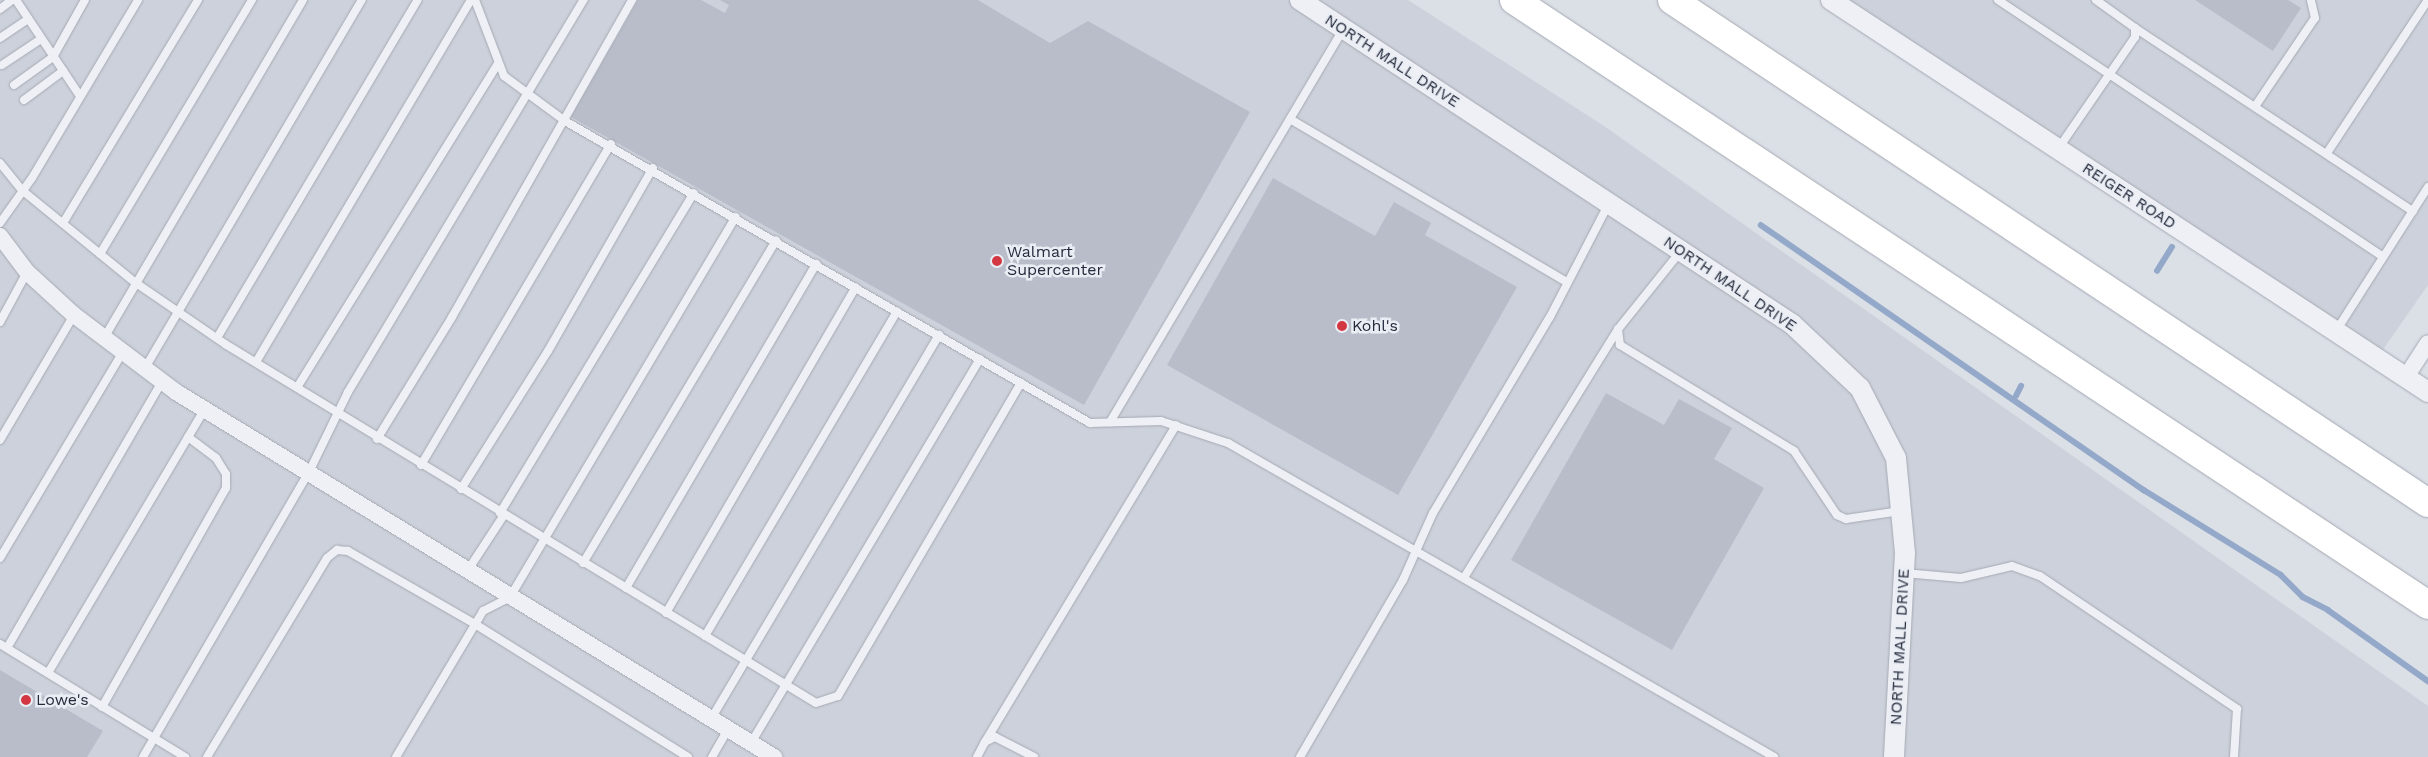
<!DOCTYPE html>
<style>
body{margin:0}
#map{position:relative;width:2428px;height:757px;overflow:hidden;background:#dbdfe6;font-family:"Work Sans",sans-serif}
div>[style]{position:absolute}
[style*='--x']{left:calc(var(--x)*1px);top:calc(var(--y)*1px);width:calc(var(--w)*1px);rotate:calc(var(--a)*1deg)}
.built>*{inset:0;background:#cdd1db}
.stream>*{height:5.5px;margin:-2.75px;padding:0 2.75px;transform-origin:2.75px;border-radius:2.75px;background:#94a9c9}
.building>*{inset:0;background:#b8bdc9}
.roads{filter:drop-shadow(0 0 1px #a4a9b3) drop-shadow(0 0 1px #a4a9b3)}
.service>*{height:8px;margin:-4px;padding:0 4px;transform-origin:4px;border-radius:4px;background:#eef0f5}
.minor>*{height:16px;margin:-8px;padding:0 8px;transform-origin:8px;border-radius:8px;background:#eef0f5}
.tertiary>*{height:20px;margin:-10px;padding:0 10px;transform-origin:10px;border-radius:10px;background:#eef0f5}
.motorway>*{height:28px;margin:-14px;padding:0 14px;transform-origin:14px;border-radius:14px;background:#fff}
.dots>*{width:14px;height:14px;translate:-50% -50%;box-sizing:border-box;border:2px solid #eaeef4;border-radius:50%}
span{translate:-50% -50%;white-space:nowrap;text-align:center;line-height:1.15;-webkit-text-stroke:5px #eaeef4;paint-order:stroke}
.street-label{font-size:16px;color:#252b3d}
.poi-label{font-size:16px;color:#252b3d}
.left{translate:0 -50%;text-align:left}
</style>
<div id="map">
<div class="built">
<div style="clip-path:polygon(0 0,1408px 0,1604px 126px,2428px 706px,2428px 757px,0 757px)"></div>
<div style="clip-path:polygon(1831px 0,2428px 0,2428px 285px,2377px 358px)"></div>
</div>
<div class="stream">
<div style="--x:1761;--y:225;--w:466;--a:34.7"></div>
<div style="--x:2144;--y:490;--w:161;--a:31.8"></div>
<div style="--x:2281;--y:575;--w:31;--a:45"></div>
<div style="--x:2303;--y:597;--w:28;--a:27"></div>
<div style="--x:2328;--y:610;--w:123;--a:35.4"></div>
<div style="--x:2157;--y:271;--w:28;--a:-58"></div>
<div style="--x:2016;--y:396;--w:11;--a:-63"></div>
</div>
<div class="building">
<div style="clip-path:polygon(638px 0,701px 0,725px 13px,729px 5px,720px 0,978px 0,1050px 43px,1088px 21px,1250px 112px,1084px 405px,571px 117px)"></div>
<div style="clip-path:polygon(2195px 0,2288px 0,2301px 8px,2273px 51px)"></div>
<div style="clip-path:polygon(1273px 178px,1375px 236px,1394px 202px,1431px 223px,1425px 235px,1517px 287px,1398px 495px,1167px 365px)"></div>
<div style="clip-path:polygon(1606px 393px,1664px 425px,1679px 399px,1732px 428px,1714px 459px,1764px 488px,1672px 650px,1511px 560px)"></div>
<div style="clip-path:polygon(0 670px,103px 731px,87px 757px,0 757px)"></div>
</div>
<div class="roads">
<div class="service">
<div style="--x:16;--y:0;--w:115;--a:56.3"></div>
<div style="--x:475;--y:0;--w:81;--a:69.1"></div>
<div style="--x:504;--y:76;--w:76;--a:36.4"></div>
<div style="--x:565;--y:121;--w:606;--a:29.91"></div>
<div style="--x:1090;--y:423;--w:71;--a:-1.6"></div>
<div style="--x:1161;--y:421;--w:71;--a:18.2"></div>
<div style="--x:1228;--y:443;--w:630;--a:29.9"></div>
<div style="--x:1998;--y:0;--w:463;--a:33.7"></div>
<div style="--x:0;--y:9;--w:15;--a:-37"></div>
<div style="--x:2135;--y:28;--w:333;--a:33.4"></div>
<div style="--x:0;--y:38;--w:34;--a:-34"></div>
<div style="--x:2;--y:65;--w:47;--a:-33.7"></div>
<div style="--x:14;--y:85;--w:48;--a:-35.7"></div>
<div style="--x:53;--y:57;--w:65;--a:-60.7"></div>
<div style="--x:24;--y:100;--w:49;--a:-36.6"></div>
<div style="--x:2256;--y:105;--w:105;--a:-55.9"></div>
<div style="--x:2315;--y:18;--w:18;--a:-103"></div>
<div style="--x:1290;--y:119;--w:321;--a:30.5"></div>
<div style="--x:2058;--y:149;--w:136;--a:-55.5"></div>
<div style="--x:2135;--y:37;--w:9;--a:-90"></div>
<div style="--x:2135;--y:28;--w:48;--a:-144.3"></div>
<div style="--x:2327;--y:153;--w:183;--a:-56.6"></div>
<div style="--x:0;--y:163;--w:36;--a:51"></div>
<div style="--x:23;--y:191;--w:146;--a:39.2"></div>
<div style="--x:136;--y:283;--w:108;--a:34.4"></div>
<div style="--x:225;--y:344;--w:691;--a:31.28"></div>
<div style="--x:816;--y:703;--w:23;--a:-18"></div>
<div style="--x:838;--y:696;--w:363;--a:-59.7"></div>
<div style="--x:0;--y:223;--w:55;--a:-54.6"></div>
<div style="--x:32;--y:178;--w:207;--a:-59.2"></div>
<div style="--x:63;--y:223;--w:261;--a:-58.8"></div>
<div style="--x:1680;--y:252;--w:99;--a:128.8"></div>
<div style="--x:1618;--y:329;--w:16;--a:83"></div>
<div style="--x:1620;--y:345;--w:204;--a:31.3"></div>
<div style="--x:1794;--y:451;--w:77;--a:56.1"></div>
<div style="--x:1837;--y:515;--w:10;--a:24"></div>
<div style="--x:1846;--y:519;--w:55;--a:-8.4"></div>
<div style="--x:100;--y:254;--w:296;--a:-59.1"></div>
<div style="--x:0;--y:322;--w:57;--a:-61.6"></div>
<div style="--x:2336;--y:331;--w:171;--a:-57.4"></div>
<div style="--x:104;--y:338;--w:392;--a:-59.5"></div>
<div style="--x:217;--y:338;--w:393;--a:-59.3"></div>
<div style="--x:256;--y:362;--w:421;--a:-59.3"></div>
<div style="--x:145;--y:368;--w:427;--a:-59.5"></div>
<div style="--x:298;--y:386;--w:380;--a:-58.2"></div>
<div style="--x:1110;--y:422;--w:457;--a:-59.3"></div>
<div style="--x:377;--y:439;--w:143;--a:-58.4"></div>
<div style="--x:452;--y:317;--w:365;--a:-60.4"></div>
<div style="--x:0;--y:440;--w:145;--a:-59.4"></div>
<div style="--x:421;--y:465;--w:373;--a:-59.4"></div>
<div style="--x:461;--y:489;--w:163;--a:-57.8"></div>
<div style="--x:548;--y:351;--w:211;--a:-60.2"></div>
<div style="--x:500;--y:513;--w:374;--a:-58.8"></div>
<div style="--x:0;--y:558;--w:239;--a:-59.2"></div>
<div style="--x:583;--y:563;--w:376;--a:-59.1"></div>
<div style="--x:468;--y:570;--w:66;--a:-56.8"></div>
<div style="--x:1904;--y:573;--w:57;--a:5"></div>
<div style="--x:1961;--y:578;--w:52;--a:-13.2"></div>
<div style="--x:2012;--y:566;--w:30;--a:20"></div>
<div style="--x:2040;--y:576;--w:238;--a:34"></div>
<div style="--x:2237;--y:709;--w:48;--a:93.6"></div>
<div style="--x:1465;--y:576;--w:291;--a:-58.2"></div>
<div style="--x:626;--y:588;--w:376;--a:-59.6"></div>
<div style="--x:666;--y:613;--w:377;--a:-59.8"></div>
<div style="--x:705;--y:636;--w:377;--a:-59.4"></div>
<div style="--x:0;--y:644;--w:217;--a:31.4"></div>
<div style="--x:7;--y:648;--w:308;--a:-59.8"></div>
<div style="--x:48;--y:673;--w:306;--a:-59.3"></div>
<div style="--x:102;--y:707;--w:252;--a:-60.5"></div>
<div style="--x:226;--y:488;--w:14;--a:-90"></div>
<div style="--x:226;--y:474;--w:19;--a:-122"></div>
<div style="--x:216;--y:458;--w:35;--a:-143"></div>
<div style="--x:711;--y:719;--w:447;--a:-59.3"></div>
<div style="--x:985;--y:742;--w:370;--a:-58.9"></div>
<div style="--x:751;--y:743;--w:447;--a:-59.2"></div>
<div style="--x:143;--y:757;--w:328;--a:-59.8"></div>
<div style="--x:308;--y:474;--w:91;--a:-64"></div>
<div style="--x:348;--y:392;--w:458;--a:-59"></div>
<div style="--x:207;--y:757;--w:232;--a:-58.9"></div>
<div style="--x:327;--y:558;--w:13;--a:-39"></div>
<div style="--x:337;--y:550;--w:11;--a:5"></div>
<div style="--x:348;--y:551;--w:146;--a:29.9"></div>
<div style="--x:475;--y:624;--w:251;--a:32"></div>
<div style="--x:396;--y:757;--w:170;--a:-59.2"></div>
<div style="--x:483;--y:611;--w:30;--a:-27"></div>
<div style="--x:510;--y:597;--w:442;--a:-59.3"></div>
<div style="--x:712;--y:757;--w:32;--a:-60"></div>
<div style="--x:977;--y:757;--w:17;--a:-62"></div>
<div style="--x:985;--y:742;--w:11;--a:-27"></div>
<div style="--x:995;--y:737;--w:44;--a:27.1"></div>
<div style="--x:1300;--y:757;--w:205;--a:-59.8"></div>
<div style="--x:1403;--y:580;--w:73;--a:-65.9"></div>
<div style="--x:1433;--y:513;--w:228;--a:-59.2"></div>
<div style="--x:1550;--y:317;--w:126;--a:-62.6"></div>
</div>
<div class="minor">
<div style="--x:0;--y:236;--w:45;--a:53.1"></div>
<div style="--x:27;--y:272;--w:64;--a:42.5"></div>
<div style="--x:74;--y:315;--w:128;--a:37"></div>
<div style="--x:176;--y:392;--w:701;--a:31.4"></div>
<div style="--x:2406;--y:377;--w:40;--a:-57.1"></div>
</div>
<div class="tertiary">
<div style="--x:1300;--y:0;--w:589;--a:33.37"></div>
<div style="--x:1792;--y:324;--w:93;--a:43.3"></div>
<div style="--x:1860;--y:388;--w:79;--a:62.8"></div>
<div style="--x:1896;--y:458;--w:95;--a:84.6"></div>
<div style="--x:1905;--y:553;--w:204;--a:93.1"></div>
<div style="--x:1831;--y:0;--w:714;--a:33.29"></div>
</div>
<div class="motorway">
<div style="--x:1514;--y:0;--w:1096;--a:33.5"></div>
<div style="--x:1672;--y:0;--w:908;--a:33.64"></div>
</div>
</div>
<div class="dots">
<div style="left:997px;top:261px;background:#d33842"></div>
<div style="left:1342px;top:326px;background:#d33842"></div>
<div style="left:26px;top:700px;background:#d33842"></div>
</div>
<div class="street-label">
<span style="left:1392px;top:61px;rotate:33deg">NORTH MALL DRIVE</span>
<span style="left:2129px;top:196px;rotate:33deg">REIGER ROAD</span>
<span style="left:1730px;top:284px;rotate:34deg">NORTH MALL DRIVE</span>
<span style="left:1900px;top:647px;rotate:-87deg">NORTH MALL DRIVE</span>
</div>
<div class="poi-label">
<span class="left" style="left:1007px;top:261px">Walmart<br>Supercenter</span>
<span class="left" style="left:1352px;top:326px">Kohl's</span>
<span class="left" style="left:36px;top:700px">Lowe's</span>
</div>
</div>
